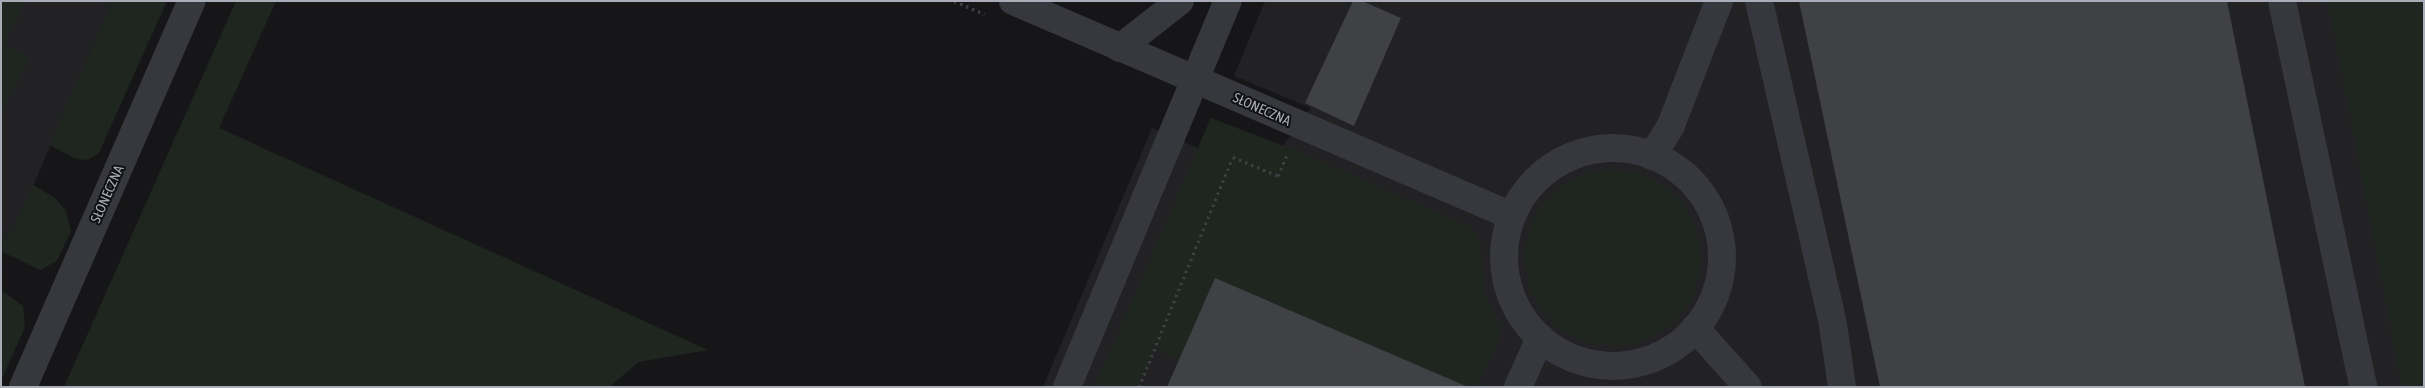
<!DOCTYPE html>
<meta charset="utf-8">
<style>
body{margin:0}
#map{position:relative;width:2425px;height:388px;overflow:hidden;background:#161618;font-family:"Asap Condensed",sans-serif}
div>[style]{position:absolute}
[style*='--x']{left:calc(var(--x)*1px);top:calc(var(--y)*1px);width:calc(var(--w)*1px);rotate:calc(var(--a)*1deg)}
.built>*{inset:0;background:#222225}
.green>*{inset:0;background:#1e261f}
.round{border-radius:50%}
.building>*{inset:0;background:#404145}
.path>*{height:3px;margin-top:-1.5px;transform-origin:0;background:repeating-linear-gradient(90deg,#3d3f44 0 2.5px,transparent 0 6.5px)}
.minor>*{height:28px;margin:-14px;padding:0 14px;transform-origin:14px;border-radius:14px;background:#37383d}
.minor>.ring{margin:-14px;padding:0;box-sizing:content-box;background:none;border:28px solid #37383d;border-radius:50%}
span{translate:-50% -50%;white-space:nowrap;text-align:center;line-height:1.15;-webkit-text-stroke:4px #111113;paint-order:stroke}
.street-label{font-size:14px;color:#a8adb8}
.frame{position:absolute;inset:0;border:2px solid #a8adb8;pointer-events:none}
</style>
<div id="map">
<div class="built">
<div style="clip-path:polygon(1px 1px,113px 1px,21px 214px,1px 244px)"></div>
<div style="clip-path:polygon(1265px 1px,2424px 1px,2424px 387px,1043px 387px,1152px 128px,1198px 148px,1211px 118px,1282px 147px,1311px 108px,1234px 76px)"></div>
</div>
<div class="green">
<div style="clip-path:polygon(1px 1px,25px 1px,4px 45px,31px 57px,1px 113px)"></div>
<div style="clip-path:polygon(113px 1px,167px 1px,99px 153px,88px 160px,76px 159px,49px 145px)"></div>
<div style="clip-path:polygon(236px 1px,276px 1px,219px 128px,708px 350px,639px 362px,609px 387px,64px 387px)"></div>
<div style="clip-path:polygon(2328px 1px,2424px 1px,2424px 387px,2402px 387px)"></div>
<div style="clip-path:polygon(1211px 118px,1290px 148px,1470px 227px,1481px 241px,1484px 292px,1502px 332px,1477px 387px,1468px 387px,1215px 279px,1179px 360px,1155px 349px,1139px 387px,1095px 387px)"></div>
<div class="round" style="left:1525px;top:170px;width:176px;height:176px"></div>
<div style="clip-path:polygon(32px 184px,55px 198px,66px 211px,71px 231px,57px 261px,40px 270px,1px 251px,1px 244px,21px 214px)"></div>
<div style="clip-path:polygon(1px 290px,23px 306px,25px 327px,1px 381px)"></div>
</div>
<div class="building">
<div style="clip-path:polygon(1353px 1px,1362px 1px,1401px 18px,1354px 126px,1305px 103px)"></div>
<div style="clip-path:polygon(1799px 1px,2227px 1px,2305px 387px,1880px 387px)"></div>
<div style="clip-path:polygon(1215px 278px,1468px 387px,1167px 387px)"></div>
</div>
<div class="path">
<div style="--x:954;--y:1;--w:33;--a:23"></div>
<div style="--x:1139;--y:387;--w:248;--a:-67.8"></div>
<div style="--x:1233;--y:157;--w:49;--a:22.9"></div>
<div style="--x:1278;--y:176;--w:25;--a:-67"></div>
</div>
<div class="minor">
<div style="--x:1013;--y:1;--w:543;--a:23.31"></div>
<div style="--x:1759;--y:1;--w:332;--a:77.1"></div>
<div style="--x:1833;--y:325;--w:63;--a:81.7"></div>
<div style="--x:2282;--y:1;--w:394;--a:78.1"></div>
<div style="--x:1120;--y:48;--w:76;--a:-38.1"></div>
<div class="ring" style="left:1504px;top:148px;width:190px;height:190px"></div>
<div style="--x:1652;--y:156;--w:36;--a:-58"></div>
<div style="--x:1671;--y:125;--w:133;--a:-68.8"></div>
<div style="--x:1695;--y:328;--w:79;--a:48.1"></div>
<div style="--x:23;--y:387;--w:421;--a:-66.4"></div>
<div style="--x:1067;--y:387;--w:418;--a:-67.4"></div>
<div style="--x:1518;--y:387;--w:54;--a:-65.8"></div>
</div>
<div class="street-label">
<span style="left:1262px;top:109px;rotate:24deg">SŁONECZNA</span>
<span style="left:107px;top:194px;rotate:-66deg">SŁONECZNA</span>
</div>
<div class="frame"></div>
</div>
